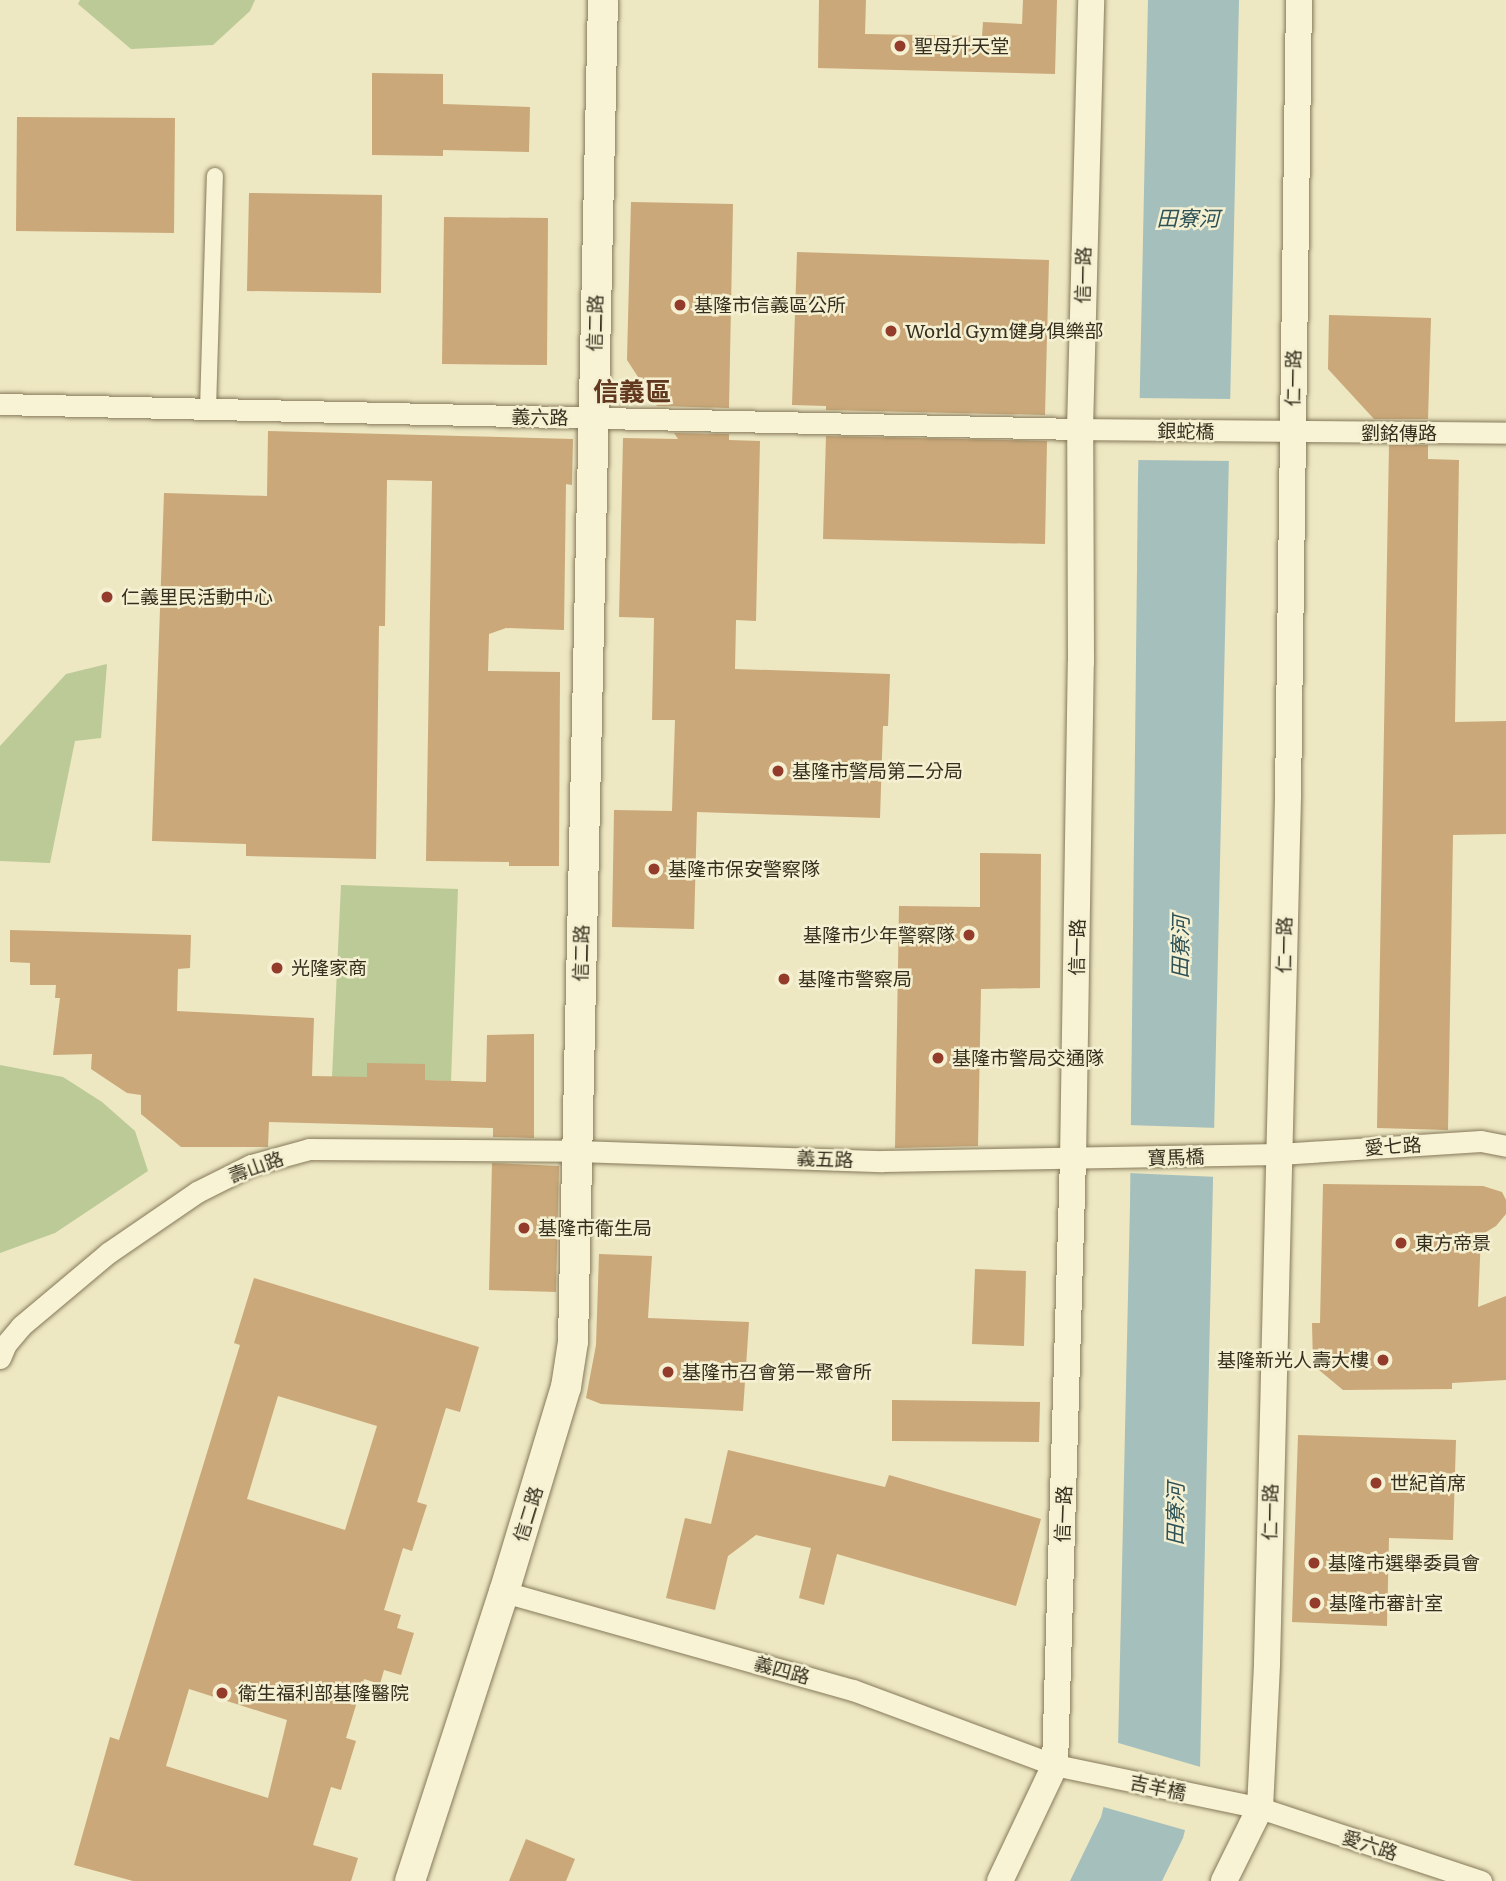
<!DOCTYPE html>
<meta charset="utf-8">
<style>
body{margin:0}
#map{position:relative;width:1506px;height:1881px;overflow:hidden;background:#ede7c2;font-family:Literata,"Noto Sans TC",serif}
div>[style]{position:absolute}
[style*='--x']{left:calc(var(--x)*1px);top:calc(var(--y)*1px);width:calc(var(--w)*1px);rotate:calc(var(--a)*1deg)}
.green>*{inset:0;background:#bbca96}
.water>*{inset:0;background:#a4bfbc}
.pier>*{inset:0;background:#ede7c2}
.building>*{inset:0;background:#caa879}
.roads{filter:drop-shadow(0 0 2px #86795a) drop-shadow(0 0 2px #86795a)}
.pedestrian>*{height:16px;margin:-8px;padding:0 8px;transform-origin:8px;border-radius:8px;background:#f8f3d5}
.minor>*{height:21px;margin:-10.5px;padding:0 10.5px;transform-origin:10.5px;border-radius:10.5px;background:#f8f3d5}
.tertiary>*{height:26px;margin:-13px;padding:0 13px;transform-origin:13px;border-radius:13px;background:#f8f3d5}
.secondary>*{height:30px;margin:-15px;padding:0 15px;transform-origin:15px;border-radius:15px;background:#f8f3d5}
.dots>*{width:19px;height:19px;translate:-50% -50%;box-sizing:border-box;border:4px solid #f4f0d1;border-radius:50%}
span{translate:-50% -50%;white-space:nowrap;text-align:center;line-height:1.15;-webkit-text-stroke:5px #f4f0d1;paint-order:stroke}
.poi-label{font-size:19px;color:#362e1e}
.left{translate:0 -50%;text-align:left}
.right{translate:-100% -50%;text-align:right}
.street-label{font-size:19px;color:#362e1e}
.water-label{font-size:21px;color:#2d5156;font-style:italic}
.district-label{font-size:26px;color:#62381e;font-weight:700}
</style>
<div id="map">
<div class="green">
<div style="clip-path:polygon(80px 0,255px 0,250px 11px,213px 45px,131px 49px,78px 4px)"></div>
<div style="clip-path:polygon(107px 664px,101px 738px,75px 741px,50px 863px,0 861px,0 746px,66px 674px)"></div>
<div style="clip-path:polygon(341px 885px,458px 889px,451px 1081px,332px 1077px)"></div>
<div style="clip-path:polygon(0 1065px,63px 1077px,102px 1102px,135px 1131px,148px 1171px,55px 1233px,0 1253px)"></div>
</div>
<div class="water">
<div style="clip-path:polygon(1148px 0,1239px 0,1200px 1770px,1183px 1838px,1162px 1881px,1070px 1881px,1101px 1817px,1118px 1749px,1130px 1205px,1138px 478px)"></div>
</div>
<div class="pier">
<div style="clip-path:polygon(1136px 398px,1233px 399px,1232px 461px,1135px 460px)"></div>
<div style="clip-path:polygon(1127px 1125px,1219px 1128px,1218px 1177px,1127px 1173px)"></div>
<div style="clip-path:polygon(1115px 1742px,1204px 1768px,1188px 1831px,1100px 1806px)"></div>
</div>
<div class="building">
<div style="clip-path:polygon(819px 0,866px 0,865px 34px,982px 36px,983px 22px,1022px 24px,1023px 0,1057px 0,1055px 74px,818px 68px)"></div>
<div style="clip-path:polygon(372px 73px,443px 74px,443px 104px,530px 107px,529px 152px,443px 150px,443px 156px,372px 155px)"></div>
<div style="clip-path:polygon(17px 117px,175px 118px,174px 233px,16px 231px)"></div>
<div style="clip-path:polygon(249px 193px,382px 195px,381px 293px,247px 291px)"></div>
<div style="clip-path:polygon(631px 202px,733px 204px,729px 408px,657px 406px,627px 360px)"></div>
<div style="clip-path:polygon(444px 217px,548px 218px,547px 365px,442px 364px)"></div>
<div style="clip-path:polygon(797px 252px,1049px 260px,1045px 415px,826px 410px,826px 406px,792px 405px)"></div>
<div style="clip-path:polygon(1329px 315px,1431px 318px,1428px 419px,1374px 419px,1328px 369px)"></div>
<div style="clip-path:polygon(268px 431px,573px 439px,572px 485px,566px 484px,564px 630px,506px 628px,489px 634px,488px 671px,560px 672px,559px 866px,509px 866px,509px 862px,426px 861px,432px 481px,387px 480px,385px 626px,379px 626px,376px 859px,246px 856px,246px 844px,152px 841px,164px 493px,267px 496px)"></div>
<div style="clip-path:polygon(674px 433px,729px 434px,729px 440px,760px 441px,756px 621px,736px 620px,735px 669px,890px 674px,888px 726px,883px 726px,880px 818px,697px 812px,694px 929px,612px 927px,614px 810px,672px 811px,675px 720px,652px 720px,654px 618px,619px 617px,623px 438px,678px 439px)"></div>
<div style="clip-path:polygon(826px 436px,1047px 441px,1045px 544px,823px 539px)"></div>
<div style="clip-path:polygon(1389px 445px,1428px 445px,1428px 459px,1459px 460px,1455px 722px,1506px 721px,1506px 834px,1453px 835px,1448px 1130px,1377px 1128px)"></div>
<div style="clip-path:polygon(980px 853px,1041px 854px,1040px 988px,981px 989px,978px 1146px,895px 1148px,899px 906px,980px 907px)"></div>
<div style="clip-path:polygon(10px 930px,191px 935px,190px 968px,178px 969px,177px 1011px,314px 1018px,312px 1076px,367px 1077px,367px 1063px,425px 1064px,425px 1080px,486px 1082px,487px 1035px,534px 1034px,534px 1138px,493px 1137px,493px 1128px,269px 1122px,268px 1147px,181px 1147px,141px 1114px,141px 1095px,127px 1093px,91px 1069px,92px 1054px,53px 1055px,60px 998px,55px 998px,56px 985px,30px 985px,30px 963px,10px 962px)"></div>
<div style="clip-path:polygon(492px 1163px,559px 1166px,556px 1292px,489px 1290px)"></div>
<div style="clip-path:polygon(1323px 1184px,1483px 1186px,1502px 1192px,1506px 1200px,1506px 1214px,1496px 1226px,1481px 1235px,1478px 1307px,1506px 1296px,1506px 1380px,1452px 1383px,1452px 1389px,1343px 1390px,1313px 1365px,1312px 1323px,1320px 1323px)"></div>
<div style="clip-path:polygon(599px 1254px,652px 1256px,648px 1318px,749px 1322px,743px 1411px,601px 1404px,586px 1398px,596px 1345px)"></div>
<div style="clip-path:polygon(975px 1269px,1026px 1271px,1024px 1346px,972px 1344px)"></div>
<div style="clip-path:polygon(evenodd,254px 1278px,479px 1347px,460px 1412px,446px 1408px,417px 1502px,427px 1505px,412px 1551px,403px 1548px,384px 1610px,401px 1615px,397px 1628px,414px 1633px,401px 1675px,384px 1670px,380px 1684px,364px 1679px,346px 1738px,356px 1741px,341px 1790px,331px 1787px,313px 1845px,358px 1858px,351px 1881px,133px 1881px,74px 1865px,110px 1737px,119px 1740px,240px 1345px,234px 1343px,254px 1278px,278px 1396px,377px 1426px,345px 1530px,247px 1499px,278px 1396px,254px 1278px,189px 1689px,287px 1720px,268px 1798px,166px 1766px,189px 1689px)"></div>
<div style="clip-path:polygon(892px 1400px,1040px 1402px,1039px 1442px,892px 1441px)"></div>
<div style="clip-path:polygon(1298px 1435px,1456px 1440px,1453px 1540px,1389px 1538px,1387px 1626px,1292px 1622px)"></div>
<div style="clip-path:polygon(728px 1450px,885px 1487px,889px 1475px,1041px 1519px,1016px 1606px,837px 1554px,824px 1605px,799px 1598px,811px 1548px,756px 1535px,728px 1556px,715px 1610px,666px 1598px,685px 1518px,711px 1524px)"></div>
<div style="clip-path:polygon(526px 1839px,575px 1859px,566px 1881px,509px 1881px)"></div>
</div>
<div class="roads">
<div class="pedestrian">
<div style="--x:208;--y:409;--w:233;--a:-88.3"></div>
</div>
<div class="minor">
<div style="--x:0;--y:404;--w:1080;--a:1.33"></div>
<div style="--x:1080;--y:429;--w:426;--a:0.5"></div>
<div style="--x:0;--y:1358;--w:15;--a:-67"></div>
<div style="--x:6;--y:1344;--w:23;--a:-50"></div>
<div style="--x:21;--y:1326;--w:114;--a:-40"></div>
<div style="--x:108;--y:1253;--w:108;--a:-34.4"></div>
<div style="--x:197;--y:1192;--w:60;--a:-26.6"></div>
<div style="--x:251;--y:1165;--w:60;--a:-15.4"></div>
<div style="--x:309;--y:1149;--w:268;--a:0.4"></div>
<div style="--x:577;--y:1151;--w:306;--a:1.9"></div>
<div style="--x:883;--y:1161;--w:396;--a:-1"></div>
<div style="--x:1279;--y:1154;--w:202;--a:-3.7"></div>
<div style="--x:1481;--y:1141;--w:25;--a:11"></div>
<div style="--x:504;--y:1592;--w:362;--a:15.7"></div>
<div style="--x:853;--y:1690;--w:215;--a:20.4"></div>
<div style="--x:1055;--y:1765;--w:209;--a:11.8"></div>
<div style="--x:1260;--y:1808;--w:233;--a:18.3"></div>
</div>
<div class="tertiary">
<div style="--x:1000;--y:1881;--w:128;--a:-64.6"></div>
<div style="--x:1055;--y:1765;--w:605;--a:-88.3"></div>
<div style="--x:1073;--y:1160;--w:498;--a:-89.1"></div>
<div style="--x:1081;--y:662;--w:233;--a:-90.2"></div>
<div style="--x:1080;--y:429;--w:429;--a:-88.5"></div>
<div style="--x:1224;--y:1881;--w:81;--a:-63.7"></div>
<div style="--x:1260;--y:1808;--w:145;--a:-87.2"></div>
<div style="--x:1267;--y:1663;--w:868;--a:-88.61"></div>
<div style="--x:1288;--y:795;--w:795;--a:-89.21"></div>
</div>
<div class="secondary">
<div style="--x:410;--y:1881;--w:304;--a:-72"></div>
<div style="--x:504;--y:1592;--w:214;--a:-73.2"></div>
<div style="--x:566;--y:1387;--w:46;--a:-81.2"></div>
<div style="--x:573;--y:1342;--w:1342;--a:-88.72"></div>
</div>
</div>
<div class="dots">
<div style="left:900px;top:46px;background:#933c2b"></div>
<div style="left:680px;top:305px;background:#933c2b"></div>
<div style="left:891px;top:331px;background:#933c2b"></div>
<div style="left:107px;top:597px;background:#933c2b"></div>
<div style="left:778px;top:771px;background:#933c2b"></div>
<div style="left:654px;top:869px;background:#933c2b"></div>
<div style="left:969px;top:935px;background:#933c2b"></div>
<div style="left:277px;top:968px;background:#933c2b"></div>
<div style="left:784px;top:979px;background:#933c2b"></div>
<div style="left:938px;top:1058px;background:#933c2b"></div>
<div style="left:524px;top:1228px;background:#933c2b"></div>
<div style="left:1401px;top:1243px;background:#933c2b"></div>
<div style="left:1383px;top:1360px;background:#933c2b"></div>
<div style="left:668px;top:1372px;background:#933c2b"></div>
<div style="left:1376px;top:1483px;background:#933c2b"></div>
<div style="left:1314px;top:1563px;background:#933c2b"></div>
<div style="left:1315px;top:1603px;background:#933c2b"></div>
<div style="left:222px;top:1693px;background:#933c2b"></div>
</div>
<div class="poi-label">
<span class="left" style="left:914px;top:46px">聖母升天堂</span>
<span class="left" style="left:694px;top:305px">基隆市信義區公所</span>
<span class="left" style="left:905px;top:331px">World Gym健身俱樂部</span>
<span class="left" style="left:121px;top:597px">仁義里民活動中心</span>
<span class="left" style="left:792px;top:771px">基隆市警局第二分局</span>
<span class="left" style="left:668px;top:869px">基隆市保安警察隊</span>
<span class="right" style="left:955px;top:935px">基隆市少年警察隊</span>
<span class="left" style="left:291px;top:968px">光隆家商</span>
<span class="left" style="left:798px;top:979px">基隆市警察局</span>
<span class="left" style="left:952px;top:1058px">基隆市警局交通隊</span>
<span class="left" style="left:538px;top:1228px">基隆市衛生局</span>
<span class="left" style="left:1415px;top:1243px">東方帝景</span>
<span class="right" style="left:1369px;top:1360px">基隆新光人壽大樓</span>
<span class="left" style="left:682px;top:1372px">基隆市召會第一聚會所</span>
<span class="left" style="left:1390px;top:1483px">世紀首席</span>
<span class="left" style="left:1328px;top:1563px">基隆市選舉委員會</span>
<span class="left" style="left:1329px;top:1603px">基隆市審計室</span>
<span class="left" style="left:238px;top:1693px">衛生福利部基隆醫院</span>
</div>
<div class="street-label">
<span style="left:1083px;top:275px;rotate:-89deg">信一路</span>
<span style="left:595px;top:323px;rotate:-89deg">信二路</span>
<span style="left:1293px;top:378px;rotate:-89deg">仁一路</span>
<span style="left:540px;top:417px;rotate:1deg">義六路</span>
<span style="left:1186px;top:431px;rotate:1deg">銀蛇橋</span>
<span style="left:1399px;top:433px">劉銘傳路</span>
<span style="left:1284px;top:945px;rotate:-89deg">仁一路</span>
<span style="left:1077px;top:947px;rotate:-89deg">信一路</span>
<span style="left:581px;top:953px;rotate:-89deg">信二路</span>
<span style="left:1393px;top:1146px;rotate:-4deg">愛七路</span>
<span style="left:1176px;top:1157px;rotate:-2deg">寶馬橋</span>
<span style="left:825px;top:1159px;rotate:2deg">義五路</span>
<span style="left:256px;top:1167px;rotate:-20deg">壽山路</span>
<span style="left:1270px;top:1512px;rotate:-89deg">仁一路</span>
<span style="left:528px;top:1514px;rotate:-73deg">信二路</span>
<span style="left:1063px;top:1514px;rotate:-88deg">信一路</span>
<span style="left:782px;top:1670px;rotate:15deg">義四路</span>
<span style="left:1158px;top:1787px;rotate:12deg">吉羊橋</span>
<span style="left:1370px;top:1845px;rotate:18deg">愛六路</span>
</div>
<div class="water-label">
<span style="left:1188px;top:217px">田寮河</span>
<span style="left:1179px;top:947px;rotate:-89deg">田寮河</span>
<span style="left:1174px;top:1514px;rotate:-89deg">田寮河</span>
</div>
<div class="district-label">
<span style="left:632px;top:390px">信義區</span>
</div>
</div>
